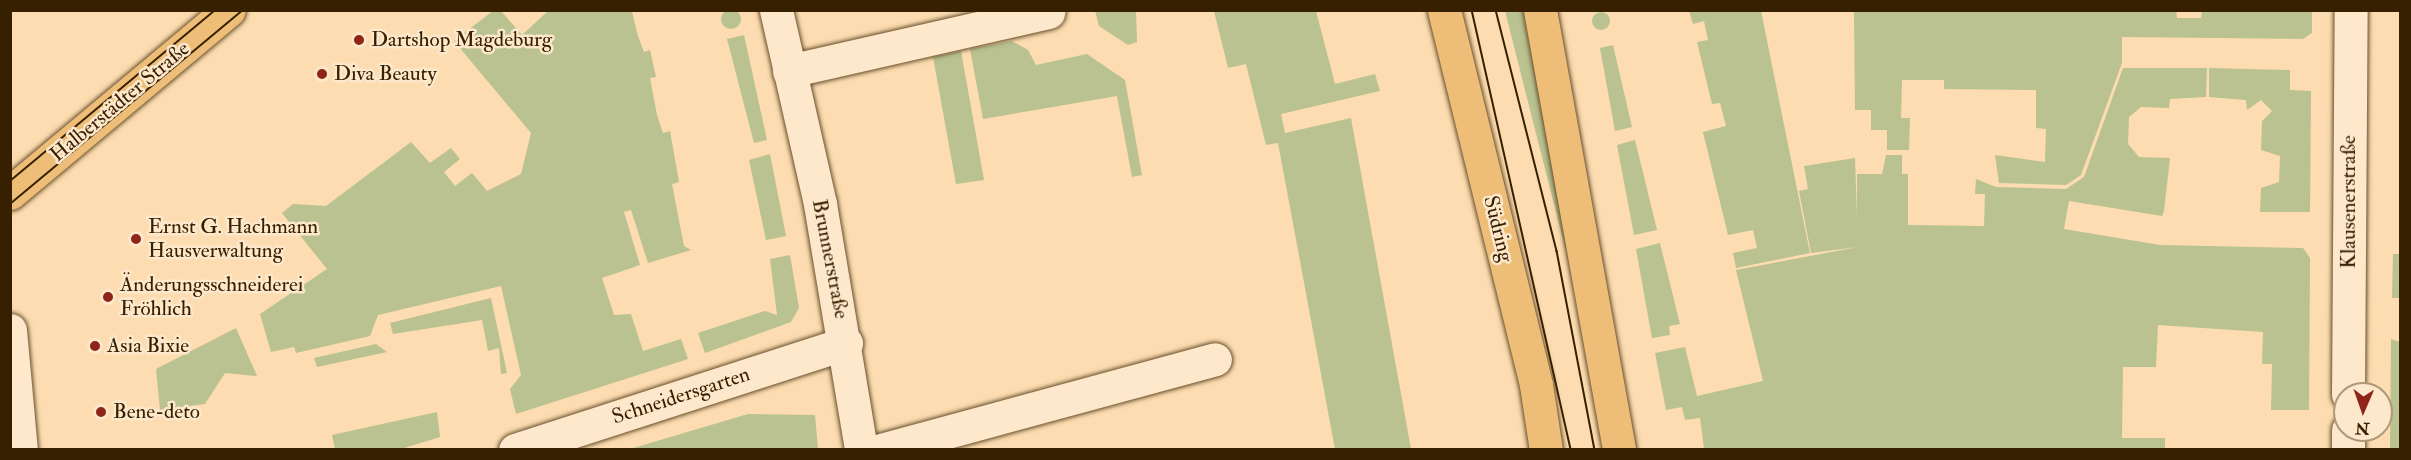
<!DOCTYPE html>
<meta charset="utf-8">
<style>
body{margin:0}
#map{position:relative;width:2411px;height:460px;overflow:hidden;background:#fcdcb0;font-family:"IM FELL Double Pica",serif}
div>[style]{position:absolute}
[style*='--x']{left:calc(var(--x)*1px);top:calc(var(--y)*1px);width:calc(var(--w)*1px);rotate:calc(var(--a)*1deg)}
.green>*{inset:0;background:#b9c290}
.round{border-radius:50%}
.roads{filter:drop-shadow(0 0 2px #684f2c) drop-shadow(0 0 2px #684f2c)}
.minor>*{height:33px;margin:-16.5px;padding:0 16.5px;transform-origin:16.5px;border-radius:16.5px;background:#fde8cc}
.major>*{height:33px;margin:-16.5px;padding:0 16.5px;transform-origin:16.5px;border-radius:16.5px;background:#eebe78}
.tram>*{height:1.5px;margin:-0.75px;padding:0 0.75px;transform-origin:0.75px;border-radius:0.75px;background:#372000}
.dots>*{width:16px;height:16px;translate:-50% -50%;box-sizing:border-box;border:3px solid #fde8cc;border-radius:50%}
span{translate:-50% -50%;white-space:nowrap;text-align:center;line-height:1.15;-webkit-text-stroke:5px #fde8cc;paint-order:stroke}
.poi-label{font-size:21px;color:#372000}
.left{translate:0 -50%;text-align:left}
.street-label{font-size:21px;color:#372000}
.frame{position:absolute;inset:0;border:12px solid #372000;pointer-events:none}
.north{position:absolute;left:2333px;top:382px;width:60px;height:60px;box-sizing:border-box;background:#fde8cc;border:2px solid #ae987a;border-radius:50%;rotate:182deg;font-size:16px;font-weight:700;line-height:24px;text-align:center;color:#372000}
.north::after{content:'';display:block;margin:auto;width:21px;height:27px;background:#8f2418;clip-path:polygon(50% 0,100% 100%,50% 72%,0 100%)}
</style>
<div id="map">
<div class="green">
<div class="round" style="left:721px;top:9px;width:20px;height:20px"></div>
<div style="clip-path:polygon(494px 10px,501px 11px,522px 35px,548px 11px,638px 11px,632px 12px,638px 36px,644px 52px,650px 50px,656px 77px,650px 78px,657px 115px,663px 133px,670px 131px,679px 182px,672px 184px,684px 246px,691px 250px,648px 263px,631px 210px,624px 212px,640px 265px,602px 278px,614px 315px,631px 314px,643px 351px,681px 339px,688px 359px,516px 414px,510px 389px,521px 375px,501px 286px,378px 315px,370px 336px,296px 353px,294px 347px,271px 352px,260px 314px,327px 269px,282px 213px,293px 204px,326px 206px,411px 142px,430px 163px,451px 148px,460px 159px,444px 172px,455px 186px,472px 173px,487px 191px,521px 174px,531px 133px,454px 41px)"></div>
<div style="clip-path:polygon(1095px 11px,1136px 11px,1137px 42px,1128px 45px,1099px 26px)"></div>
<div style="clip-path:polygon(1214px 11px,1316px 11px,1335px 84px,1375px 74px,1380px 91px,1281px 114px,1285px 133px,1351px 118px,1411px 449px,1335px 449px,1278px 143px,1266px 145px,1246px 64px,1228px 68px)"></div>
<div style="clip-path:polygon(1505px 11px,1528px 11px,1570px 267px,1527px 98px)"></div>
<div style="clip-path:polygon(1689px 11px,1761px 11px,1810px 253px,1736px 268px,1733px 253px,1757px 248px,1753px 230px,1728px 235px,1703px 132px,1726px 126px,1720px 103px,1712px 104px,1697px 42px,1708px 40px,1704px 21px,1693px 24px)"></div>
<div style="clip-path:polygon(1854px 11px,2176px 10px,2177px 18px,2201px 18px,2202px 11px,2312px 11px,2312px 33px,2303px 39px,2122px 37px,2122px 63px,2081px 175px,2066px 185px,1999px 183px,1995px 155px,2045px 162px,2046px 129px,2036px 128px,2036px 90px,1944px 89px,1944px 80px,1902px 80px,1901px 118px,1910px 118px,1909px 150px,1887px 150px,1887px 130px,1871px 130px,1871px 110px,1855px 110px)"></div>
<div class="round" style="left:1592px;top:12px;width:18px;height:18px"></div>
<div style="clip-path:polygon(744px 35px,767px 140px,754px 143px,727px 39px)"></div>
<div style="clip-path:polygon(1012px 41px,1028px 50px,1036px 65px,1087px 54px,1125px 80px,1142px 175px,1132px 177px,1117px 96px,983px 119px,970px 49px)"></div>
<div style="clip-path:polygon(1613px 45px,1632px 127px,1615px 131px,1600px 48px)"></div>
<div style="clip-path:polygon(961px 51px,984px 180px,956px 184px,933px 57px)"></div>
<div style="clip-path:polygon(2123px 68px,2207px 68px,2206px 97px,2170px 99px,2169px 108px,2141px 107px,2129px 117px,2128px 144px,2139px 157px,2170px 158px,2164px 211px,2162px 216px,2069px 201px,2064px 229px,2160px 245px,2303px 248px,2310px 258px,2309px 410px,2271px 410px,2272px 364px,2262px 364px,2263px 332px,2158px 325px,2156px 367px,2123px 367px,2122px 438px,2165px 438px,2165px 448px,2241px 449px,1704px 449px,1700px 418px,1685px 420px,1682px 407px,1666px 410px,1655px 353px,1685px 347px,1697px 396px,1763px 381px,1736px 270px,1858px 247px,1811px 253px,1799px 191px,1808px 189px,1804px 166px,1855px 158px,1857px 218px,1857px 174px,1882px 174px,1886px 155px,1902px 155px,1902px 174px,1908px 174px,1908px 225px,1984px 226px,1985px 194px,1975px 194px,1976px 179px,1996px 187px,2066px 189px,2084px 177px)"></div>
<div style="clip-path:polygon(2209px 68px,2290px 70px,2290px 90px,2311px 91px,2310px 212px,2260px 212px,2261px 188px,2279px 182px,2280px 156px,2261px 150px,2262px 121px,2272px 111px,2261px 100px,2247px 110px,2246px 100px,2209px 97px)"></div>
<div style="clip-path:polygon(1635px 140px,1657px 230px,1634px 235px,1617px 145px)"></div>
<div style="clip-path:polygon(770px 154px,786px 236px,766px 240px,749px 160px)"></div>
<div style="clip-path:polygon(1660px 243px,1680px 324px,1669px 326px,1670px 335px,1652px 338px,1636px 249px)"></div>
<div style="clip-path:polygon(2393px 254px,2400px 254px,2400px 298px,2392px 298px)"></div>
<div style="clip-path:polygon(790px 255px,799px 308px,791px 322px,705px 353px,698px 333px,765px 311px,777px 315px,770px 259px)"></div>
<div style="clip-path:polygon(491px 298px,507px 373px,501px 374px,499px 348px,488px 351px,482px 320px,393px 334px,390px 323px)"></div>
<div style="clip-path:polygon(236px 328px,257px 376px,225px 373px,205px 404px,160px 410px,156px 369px)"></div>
<div style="clip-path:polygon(2391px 339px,2400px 342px,2400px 449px,2390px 449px)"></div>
<div style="clip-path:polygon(376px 344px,387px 352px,317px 367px,314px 358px)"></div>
<div style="clip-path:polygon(437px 412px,440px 437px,401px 449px,335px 449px,332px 435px)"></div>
<div style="clip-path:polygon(748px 414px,815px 415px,818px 449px,630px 449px)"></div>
</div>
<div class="roads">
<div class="minor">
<div style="--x:776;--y:10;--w:199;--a:77.2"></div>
<div style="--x:820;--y:204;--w:249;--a:80.5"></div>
<div style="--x:789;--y:71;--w:266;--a:-12.8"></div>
<div style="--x:10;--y:330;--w:121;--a:84.8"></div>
<div style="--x:2348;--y:394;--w:384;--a:-89.6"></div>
<div style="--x:2348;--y:430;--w:20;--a:90"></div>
<div style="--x:515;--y:450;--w:348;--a:-17.9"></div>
<div style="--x:881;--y:450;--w:346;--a:-15.2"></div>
</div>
<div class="major">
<div style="--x:1444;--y:10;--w:386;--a:76.2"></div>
<div style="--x:1536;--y:385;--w:66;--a:81.3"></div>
<div style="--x:1540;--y:10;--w:447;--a:79.8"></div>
<div style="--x:10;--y:193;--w:285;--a:-39.9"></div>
</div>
</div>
<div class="tram">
<div style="--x:1472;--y:10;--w:451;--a:77.3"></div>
<div style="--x:1496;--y:10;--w:249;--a:75.8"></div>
<div style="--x:1557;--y:251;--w:203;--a:79.2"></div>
<div style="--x:10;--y:181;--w:267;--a:-39.8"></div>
<div style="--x:10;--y:204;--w:303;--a:-39.8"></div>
</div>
<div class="dots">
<div style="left:359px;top:40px;background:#8f2418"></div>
<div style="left:322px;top:74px;background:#8f2418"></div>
<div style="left:136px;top:239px;background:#8f2418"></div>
<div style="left:108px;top:297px;background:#8f2418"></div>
<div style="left:95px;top:346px;background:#8f2418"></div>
<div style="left:101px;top:412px;background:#8f2418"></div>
</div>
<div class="poi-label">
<span class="left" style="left:371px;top:40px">Dartshop Magdeburg</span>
<span class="left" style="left:334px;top:74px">Diva Beauty</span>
<span class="left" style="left:148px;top:239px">Ernst G. Hachmann<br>Hausverwaltung</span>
<span class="left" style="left:120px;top:297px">Änderungsschneiderei<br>Fröhlich</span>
<span class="left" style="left:107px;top:346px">Asia Bixie</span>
<span class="left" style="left:113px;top:412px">Bene-deto</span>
</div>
<div class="street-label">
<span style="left:120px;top:102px;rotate:-40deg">Halberstädter Straße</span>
<span style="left:2349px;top:202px;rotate:-90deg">Klausenerstraße</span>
<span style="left:1498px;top:229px;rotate:76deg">Südring</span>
<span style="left:830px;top:259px;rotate:79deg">Brunnerstraße</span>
<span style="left:681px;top:396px;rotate:-18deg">Schneidersgarten</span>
</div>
<div class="frame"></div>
<div class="north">N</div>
</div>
